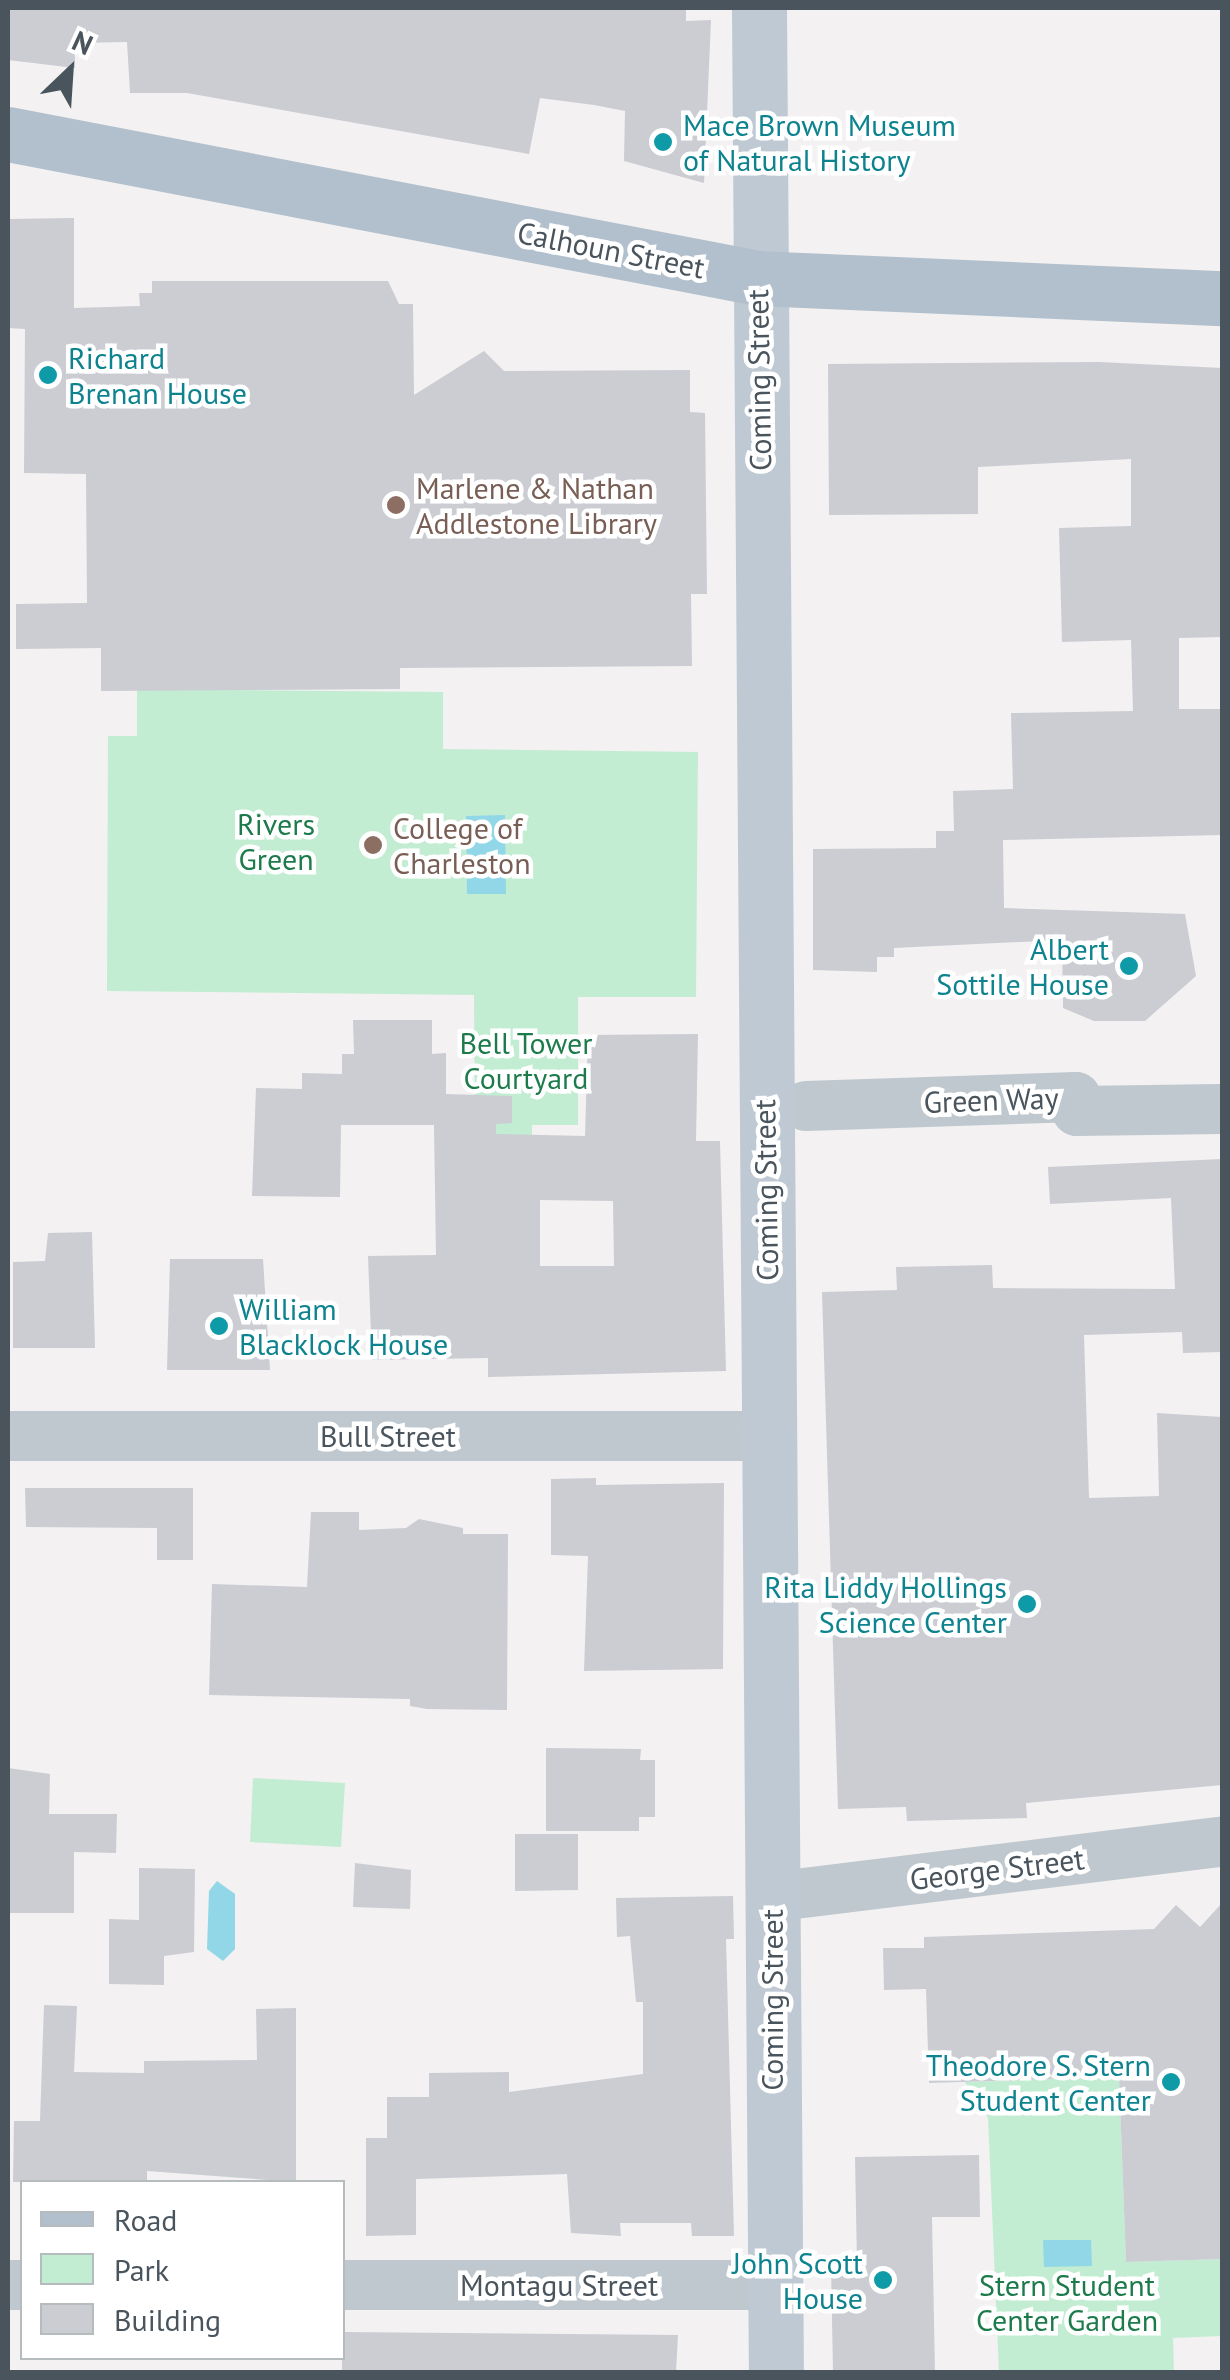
<!DOCTYPE html>
<style>
body{margin:0}
#map{position:relative;width:1230px;height:2380px;overflow:hidden;background:#f3f1f1;font-family:"PT Sans",sans-serif}
div>[style]{position:absolute}
[style*='--x']{left:calc(var(--x)*1px);top:calc(var(--y)*1px);width:calc(var(--w)*1px);rotate:calc(var(--a)*1deg)}
.green>*{inset:0;background:#c2edd2}
.water>*{inset:0;background:#92d7e7}
.building>*{inset:0;background:#cbcdd3}
.street>*{height:50px;margin:-25px;padding:0 25px;transform-origin:25px;border-radius:25px;background:#bfc8ce}
.secondary>*{height:55px;margin:-27.5px;padding:0 27.5px;transform-origin:27.5px;border-radius:27.5px;background:#bfc9d3}
.primary>*{height:55px;margin:-27.5px;padding:0 27.5px;transform-origin:27.5px;border-radius:27.5px;background:#b2c0cd}
.dots>*{width:28px;height:28px;translate:-50% -50%;box-sizing:border-box;border:5px solid #fff;border-radius:50%}
span{translate:-50% -50%;white-space:nowrap;text-align:center;line-height:1.15;-webkit-text-stroke:9px #fff;paint-order:stroke}
.culture-label{font-size:30px;color:#0d838f}
.left{translate:0 -50%;text-align:left}
.right{translate:-100% -50%;text-align:right}
.street-label{font-size:30px;color:#49545d}
.education-label{font-size:30px;color:#785e54}
.park-label{font-size:30px;color:#1d7b4b}
.frame{position:absolute;inset:0;border:10px solid #49545d;pointer-events:none}
.legend{position:absolute;left:20px;top:2180px;width:325px;height:180px;box-sizing:border-box;background:#fff;border:2px solid #b6bbbe;margin:0;padding:12px 18px;list-style:none;font-size:30px;color:#49545d}
.legend li{display:flex;align-items:center;gap:20px;height:50px}
.legend b{width:50px;border:2px solid #b6bbbe}
.north{position:absolute;left:20px;top:20px;width:100px;height:100px;-webkit-text-stroke:8px #fff;paint-order:stroke;rotate:25deg;font-size:28px;font-weight:700;line-height:40px;text-align:center;color:#49545d}
.north::after{content:'';display:block;margin:auto;width:35px;height:45px;background:#49545d;clip-path:polygon(50% 0,100% 100%,50% 72%,0 100%)}
</style>
<div id="map">
<div class="green">
<div style="clip-path:polygon(137px 689px,443px 692px,443px 749px,698px 752px,696px 997px,578px 997px,578px 1125px,532px 1125px,532px 1166px,475px 1166px,474px 995px,107px 991px,108px 736px,137px 736px)"></div>
<div style="clip-path:polygon(253px 1778px,345px 1783px,341px 1847px,250px 1842px)"></div>
<div style="clip-path:polygon(1119px 2077px,1126px 2262px,1222px 2259px,1222px 2336px,1173px 2338px,1174px 2372px,999px 2372px,988px 2118px,965px 2082px)"></div>
</div>
<div class="water">
<div style="clip-path:polygon(505px 815px,506px 894px,467px 894px,466px 816px)"></div>
<div style="clip-path:polygon(217px 1881px,235px 1894px,235px 1949px,223px 1961px,207px 1949px,209px 1891px)"></div>
<div style="clip-path:polygon(1043px 2240px,1091px 2240px,1092px 2266px,1044px 2267px)"></div>
</div>
<div class="building">
<div style="clip-path:polygon(8px 8px,686px 8px,686px 21px,711px 20px,704px 183px,624px 161px,625px 111px,594px 105px,540px 98px,529px 154px,187px 93px,130px 93px,127px 42px,75px 43px,75px 68px,8px 60px)"></div>
<div style="clip-path:polygon(74px 218px,74px 308px,140px 306px,139px 293px,152px 293px,152px 281px,388px 281px,399px 304px,413px 304px,414px 395px,484px 351px,504px 371px,690px 370px,690px 412px,705px 413px,707px 594px,691px 594px,692px 666px,400px 668px,400px 689px,101px 691px,101px 648px,16px 649px,16px 604px,87px 603px,86px 474px,24px 473px,25px 329px,8px 328px,8px 219px)"></div>
<div style="clip-path:polygon(1099px 362px,1222px 368px,1222px 637px,1179px 638px,1179px 709px,1222px 709px,1222px 835px,1003px 840px,1004px 908px,1185px 914px,1196px 976px,1145px 1021px,1094px 1021px,1063px 1008px,1062px 940px,894px 948px,894px 957px,877px 957px,877px 972px,813px 970px,813px 849px,936px 848px,936px 831px,954px 831px,953px 791px,1013px 789px,1011px 713px,1133px 711px,1131px 640px,1062px 642px,1059px 528px,1131px 526px,1131px 459px,978px 467px,978px 514px,829px 515px,828px 364px)"></div>
<div style="clip-path:polygon(evenodd,353px 1020px,432px 1020px,432px 1054px,446px 1053px,446px 1094px,512px 1096px,512px 1123px,496px 1124px,496px 1134px,585px 1136px,588px 1035px,698px 1034px,696px 1141px,720px 1141px,726px 1371px,488px 1377px,488px 1358px,372px 1360px,368px 1256px,436px 1255px,434px 1125px,341px 1125px,340px 1197px,252px 1196px,256px 1088px,302px 1089px,302px 1073px,342px 1074px,342px 1054px,354px 1054px,353px 1020px,540px 1200px,613px 1201px,614px 1266px,540px 1266px,540px 1200px)"></div>
<div style="clip-path:polygon(1222px 1159px,1222px 1352px,1183px 1353px,1182px 1332px,1084px 1335px,1089px 1498px,1159px 1496px,1157px 1413px,1222px 1417px,1222px 1785px,1026px 1803px,1027px 1818px,907px 1821px,906px 1807px,838px 1809px,822px 1292px,897px 1290px,896px 1267px,992px 1265px,993px 1288px,1175px 1289px,1171px 1198px,1050px 1204px,1048px 1167px)"></div>
<div style="clip-path:polygon(92px 1232px,95px 1348px,13px 1348px,13px 1262px,45px 1261px,48px 1233px)"></div>
<div style="clip-path:polygon(170px 1259px,263px 1259px,270px 1370px,167px 1370px)"></div>
<div style="clip-path:polygon(596px 1478px,596px 1485px,724px 1483px,723px 1669px,584px 1671px,588px 1556px,551px 1555px,551px 1479px)"></div>
<div style="clip-path:polygon(25px 1488px,193px 1488px,193px 1560px,157px 1560px,157px 1528px,26px 1527px)"></div>
<div style="clip-path:polygon(311px 1512px,359px 1512px,359px 1530px,406px 1528px,419px 1519px,463px 1528px,463px 1534px,508px 1534px,507px 1710px,427px 1709px,410px 1706px,410px 1699px,209px 1695px,212px 1584px,307px 1587px)"></div>
<div style="clip-path:polygon(546px 1748px,641px 1749px,640px 1760px,655px 1760px,655px 1817px,639px 1817px,639px 1831px,546px 1831px)"></div>
<div style="clip-path:polygon(8px 1768px,50px 1774px,49px 1814px,117px 1814px,116px 1853px,74px 1852px,74px 1913px,8px 1913px)"></div>
<div style="clip-path:polygon(515px 1834px,578px 1834px,578px 1890px,515px 1891px)"></div>
<div style="clip-path:polygon(355px 1863px,411px 1870px,410px 1909px,353px 1907px)"></div>
<div style="clip-path:polygon(139px 1868px,195px 1869px,194px 1952px,164px 1956px,164px 1985px,109px 1984px,109px 1919px,139px 1920px)"></div>
<div style="clip-path:polygon(733px 1896px,734px 1939px,726px 1939px,734px 2236px,692px 2236px,691px 2223px,620px 2223px,621px 2236px,571px 2233px,567px 2174px,416px 2179px,416px 2235px,366px 2236px,366px 2138px,387px 2138px,387px 2097px,429px 2097px,429px 2073px,509px 2072px,509px 2092px,643px 2074px,643px 2002px,636px 2002px,630px 1936px,617px 1937px,616px 1898px)"></div>
<div style="clip-path:polygon(1222px 1903px,1222px 2259px,1126px 2262px,1119px 2077px,929px 2083px,926px 1989px,884px 1990px,883px 1948px,924px 1948px,924px 1937px,1154px 1929px,1176px 1905px,1200px 1927px)"></div>
<div style="clip-path:polygon(44px 2005px,77px 2006px,74px 2072px,144px 2073px,144px 2061px,257px 2060px,256px 2009px,296px 2008px,296px 2182px,147px 2171px,147px 2182px,13px 2182px,14px 2121px,40px 2121px)"></div>
<div style="clip-path:polygon(979px 2155px,980px 2217px,932px 2217px,935px 2372px,833px 2372px,831px 2263px,857px 2263px,855px 2157px)"></div>
<div style="clip-path:polygon(342px 2332px,678px 2335px,676px 2372px,342px 2372px)"></div>
</div>
<div class="street">
<div style="--x:806;--y:1106;--w:270;--a:-1.9"></div>
<div style="--x:1076;--y:1097;--w:14;--a:86"></div>
<div style="--x:1077;--y:1111;--w:145;--a:-0.8"></div>
<div style="--x:8;--y:1436;--w:760;--a:0"></div>
<div style="--x:771;--y:1897;--w:454;--a:-7"></div>
<div style="--x:8;--y:2285;--w:14;--a:0"></div>
<div style="--x:342;--y:2285;--w:433;--a:0"></div>
</div>
<div class="secondary">
<div style="--x:759;--y:8;--w:2364;--a:89.59"></div>
</div>
<div class="primary">
<div style="--x:8;--y:134;--w:764;--a:10.87"></div>
<div style="--x:758;--y:278;--w:464;--a:2.5"></div>
</div>
<div class="dots">
<div style="left:663px;top:142px;background:#0f9aa8"></div>
<div style="left:48px;top:375px;background:#0f9aa8"></div>
<div style="left:396px;top:505px;background:#8d6e63"></div>
<div style="left:373px;top:845px;background:#8d6e63"></div>
<div style="left:1129px;top:966px;background:#0f9aa8"></div>
<div style="left:219px;top:1326px;background:#0f9aa8"></div>
<div style="left:1027px;top:1604px;background:#0f9aa8"></div>
<div style="left:1171px;top:2082px;background:#0f9aa8"></div>
<div style="left:883px;top:2280px;background:#0f9aa8"></div>
</div>
<div class="culture-label">
<span class="left" style="left:683px;top:142px">Mace Brown Museum<br>of Natural History</span>
<span class="left" style="left:68px;top:375px">Richard<br>Brenan House</span>
<span class="right" style="left:1109px;top:966px">Albert<br>Sottile House</span>
<span class="left" style="left:239px;top:1326px">William<br>Blacklock House</span>
<span class="right" style="left:1007px;top:1604px">Rita Liddy Hollings<br>Science Center</span>
<span class="right" style="left:1151px;top:2082px">Theodore S. Stern<br>Student Center</span>
<span class="right" style="left:863px;top:2280px">John Scott<br>House</span>
</div>
<div class="street-label">
<span style="left:611px;top:250px;rotate:11deg">Calhoun Street</span>
<span style="left:759px;top:380px;rotate:-91deg">Coming Street</span>
<span style="left:991px;top:1100px;rotate:-2deg">Green Way</span>
<span style="left:766px;top:1190px;rotate:-91deg">Coming Street</span>
<span style="left:388px;top:1436px">Bull Street</span>
<span style="left:997px;top:1869px;rotate:-7deg">George Street</span>
<span style="left:772px;top:2000px;rotate:-90deg">Coming Street</span>
<span style="left:559px;top:2285px">Montagu Street</span>
</div>
<div class="education-label">
<span class="left" style="left:416px;top:505px">Marlene &amp; Nathan<br>Addlestone Library</span>
<span class="left" style="left:393px;top:845px">College of<br>Charleston</span>
</div>
<div class="park-label">
<span style="left:276px;top:841px">Rivers<br>Green</span>
<span style="left:526px;top:1060px">Bell Tower<br>Courtyard</span>
<span style="left:1067px;top:2302px">Stern Student<br>Center Garden</span>
</div>
<div class="frame"></div>
<ul class="legend">
<li><b style="height:12px;background:#b2c0cd"></b>Road</li>
<li><b style="height:28px;background:#c2edd2"></b>Park</li>
<li><b style="height:28px;background:#cbcdd3"></b>Building</li>
</ul>
<div class="north">N</div>
</div>
